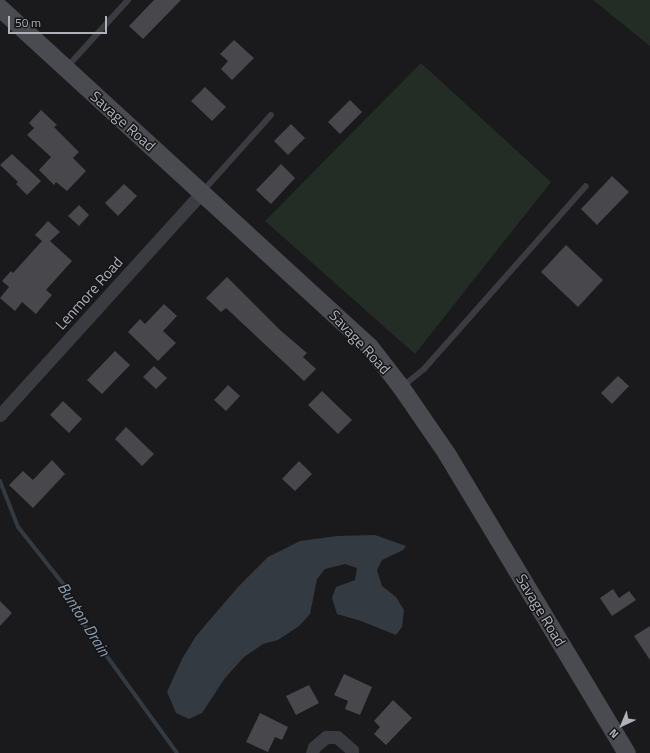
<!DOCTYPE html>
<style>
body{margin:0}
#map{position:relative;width:650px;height:753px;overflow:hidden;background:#1a1a1c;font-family:"Titillium Web",sans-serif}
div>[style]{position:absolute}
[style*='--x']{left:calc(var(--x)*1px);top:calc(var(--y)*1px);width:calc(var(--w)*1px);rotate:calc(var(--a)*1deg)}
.green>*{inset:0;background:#242c26}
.water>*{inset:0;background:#333a41}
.stream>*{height:4px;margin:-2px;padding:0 2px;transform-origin:2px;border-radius:2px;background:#333a41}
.building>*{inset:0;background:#47474c}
.lane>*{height:6px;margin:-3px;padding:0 3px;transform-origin:3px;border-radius:3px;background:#3b3c41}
.street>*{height:13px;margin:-6.5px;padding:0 6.5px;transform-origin:6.5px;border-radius:6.5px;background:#3b3c41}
.secondary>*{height:18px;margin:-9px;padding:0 9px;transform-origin:9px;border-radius:9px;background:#4a4b51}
span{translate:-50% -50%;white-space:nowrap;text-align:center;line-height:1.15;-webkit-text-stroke:3px #151517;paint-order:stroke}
.street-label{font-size:15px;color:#aeb1ba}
.water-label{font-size:16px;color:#899db2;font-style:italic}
.north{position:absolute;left:602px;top:705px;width:40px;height:40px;-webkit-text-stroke:3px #151517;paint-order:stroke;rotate:224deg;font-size:11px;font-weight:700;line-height:16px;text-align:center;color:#aeb1ba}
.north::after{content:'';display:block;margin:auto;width:14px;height:18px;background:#aeb1ba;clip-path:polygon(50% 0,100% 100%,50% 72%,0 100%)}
.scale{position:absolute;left:8px;top:16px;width:99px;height:18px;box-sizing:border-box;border:2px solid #aeb1ba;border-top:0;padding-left:5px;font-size:12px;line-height:14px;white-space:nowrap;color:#aeb1ba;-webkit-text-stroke:3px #151517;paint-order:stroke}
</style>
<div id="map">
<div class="green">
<div style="clip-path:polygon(593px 0,650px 0,650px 46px)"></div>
<div style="clip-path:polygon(421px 63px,551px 182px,415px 354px,265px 221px)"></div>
</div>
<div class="water">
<div style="clip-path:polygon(375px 535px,406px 546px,403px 550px,382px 560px,377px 570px,382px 586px,396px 597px,404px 610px,402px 627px,396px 635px,361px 621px,337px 614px,332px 598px,336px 587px,355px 580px,357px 568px,345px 564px,325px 569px,317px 579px,310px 614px,299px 626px,278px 640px,263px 644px,244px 657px,225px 678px,202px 713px,189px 719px,176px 713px,167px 692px,182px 659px,196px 636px,238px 587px,268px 557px,300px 541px,337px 536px)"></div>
</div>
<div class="stream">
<div style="--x:0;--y:481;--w:49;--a:68.6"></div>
<div style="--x:18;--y:527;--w:74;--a:51.6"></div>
<div style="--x:64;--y:585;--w:38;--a:65"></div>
<div style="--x:80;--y:619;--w:165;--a:54.1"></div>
</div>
<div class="building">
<div style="clip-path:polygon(154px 0,181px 0,143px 39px,129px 26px)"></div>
<div style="clip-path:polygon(234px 40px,254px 58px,232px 80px,221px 69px,228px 61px,220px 54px)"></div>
<div style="clip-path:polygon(205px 87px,226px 107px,212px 121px,191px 101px)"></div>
<div style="clip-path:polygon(350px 100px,362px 112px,340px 134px,328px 122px)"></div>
<div style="clip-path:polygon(41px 110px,57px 125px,54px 127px,79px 152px,73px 158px,86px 171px,67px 191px,56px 182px,54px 185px,39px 170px,51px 157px,27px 135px,34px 128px,29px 123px)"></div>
<div style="clip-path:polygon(291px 124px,305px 138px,288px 155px,274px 141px)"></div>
<div style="clip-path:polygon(12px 154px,41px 181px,27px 195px,16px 184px,18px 182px,0 165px)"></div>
<div style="clip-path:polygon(281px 164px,295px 178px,271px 204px,256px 190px)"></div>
<div style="clip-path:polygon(612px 176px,629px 192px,597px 225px,581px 209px)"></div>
<div style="clip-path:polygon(124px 184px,137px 196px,118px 216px,105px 203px)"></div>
<div style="clip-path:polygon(79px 205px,89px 215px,79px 226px,68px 216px)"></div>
<div style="clip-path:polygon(48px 221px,60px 232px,50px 241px,72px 261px,46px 290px,52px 295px,36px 314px,22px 302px,15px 311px,0 298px,9px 287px,2px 281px,11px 271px,13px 273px,42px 241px,35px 235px)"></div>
<div style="clip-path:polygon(566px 245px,603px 280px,578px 307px,541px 272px)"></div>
<div style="clip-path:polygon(227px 277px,280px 330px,307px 353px,303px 357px,316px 369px,304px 381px,226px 308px,221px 312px,206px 298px)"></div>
<div style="clip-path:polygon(164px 304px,177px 316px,163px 331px,176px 343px,158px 361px,128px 332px,140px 319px,145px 324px)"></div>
<div style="clip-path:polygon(115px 351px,130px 365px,102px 394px,87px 380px)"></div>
<div style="clip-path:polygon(154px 366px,167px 378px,156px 389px,143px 377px)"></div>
<div style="clip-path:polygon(618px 376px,629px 386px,612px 404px,601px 393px)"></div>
<div style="clip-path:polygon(228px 385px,240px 396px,226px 411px,214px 400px)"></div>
<div style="clip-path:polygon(322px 391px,352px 420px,338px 434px,308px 405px)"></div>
<div style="clip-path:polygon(63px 401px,82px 419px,69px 433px,50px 415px)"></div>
<div style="clip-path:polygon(126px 427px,154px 454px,142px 466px,115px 439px)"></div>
<div style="clip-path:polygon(52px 460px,65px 474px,33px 508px,9px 485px,23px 471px,33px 480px)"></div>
<div style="clip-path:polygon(299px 461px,312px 474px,295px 491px,282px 479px)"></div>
<div style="clip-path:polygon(613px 589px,619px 598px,629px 591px,636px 600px,612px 616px,600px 598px)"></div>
<div style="clip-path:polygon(0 601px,12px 613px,0 626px)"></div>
<div style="clip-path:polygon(650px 626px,650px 660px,634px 636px)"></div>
<div style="clip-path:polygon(344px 674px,372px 687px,360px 715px,345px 709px,348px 701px,334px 695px)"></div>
<div style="clip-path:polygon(309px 685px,319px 703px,296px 715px,286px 696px)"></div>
<div style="clip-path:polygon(393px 700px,412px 718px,386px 745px,374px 734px,380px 727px,374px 721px)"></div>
<div style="clip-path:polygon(260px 713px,288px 727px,282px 740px,275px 737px,268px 752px,246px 742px)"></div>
</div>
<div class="lane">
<div style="--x:67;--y:67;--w:91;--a:-47.7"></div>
<div style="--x:203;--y:191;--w:102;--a:-48.2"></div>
<div style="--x:403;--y:386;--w:27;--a:-39"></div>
<div style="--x:424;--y:369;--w:244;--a:-48.5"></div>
</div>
<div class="street">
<div style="--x:0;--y:415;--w:301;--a:-47.8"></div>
<div style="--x:312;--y:753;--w:6;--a:-72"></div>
<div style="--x:314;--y:747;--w:16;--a:-40"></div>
<div style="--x:326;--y:737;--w:11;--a:0"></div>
<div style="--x:337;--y:737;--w:20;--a:41"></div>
<div style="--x:352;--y:750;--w:3;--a:108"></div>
</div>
<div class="secondary">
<div style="--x:0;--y:8;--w:502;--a:42.5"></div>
<div style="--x:370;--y:347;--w:51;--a:52.2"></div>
<div style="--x:401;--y:387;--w:81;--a:55.5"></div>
<div style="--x:447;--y:454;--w:349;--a:59"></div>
</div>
<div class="street-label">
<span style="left:123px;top:121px;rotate:42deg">Savage Road</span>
<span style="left:89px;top:293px;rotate:-48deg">Lenmore Road</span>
<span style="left:360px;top:342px;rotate:47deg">Savage Road</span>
<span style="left:541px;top:610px;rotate:59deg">Savage Road</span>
</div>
<div class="water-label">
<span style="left:84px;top:619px;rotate:58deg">Bunton Drain</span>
</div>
<div class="north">N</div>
<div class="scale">50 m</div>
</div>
